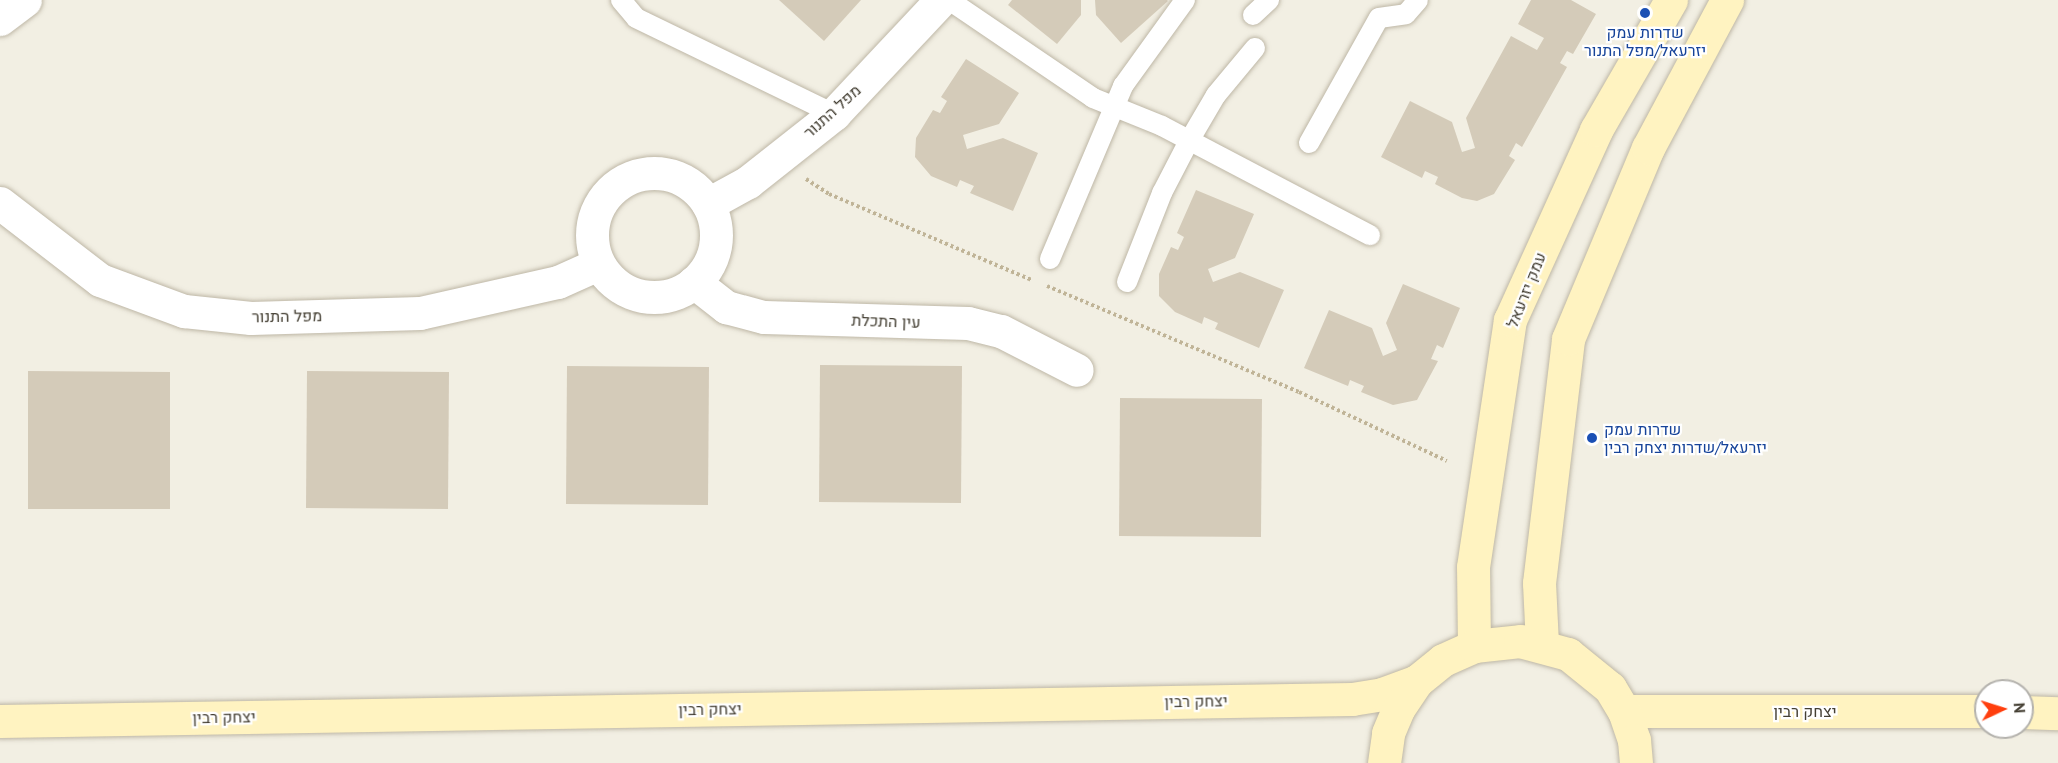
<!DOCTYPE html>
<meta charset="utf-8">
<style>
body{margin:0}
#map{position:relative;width:2058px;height:763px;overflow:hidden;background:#f2efe3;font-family:"PT Sans",Heebo,sans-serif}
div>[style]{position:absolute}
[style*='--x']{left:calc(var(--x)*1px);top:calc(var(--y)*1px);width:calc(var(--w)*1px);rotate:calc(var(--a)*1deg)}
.building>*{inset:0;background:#d4cbb9}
.path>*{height:4px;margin-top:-2px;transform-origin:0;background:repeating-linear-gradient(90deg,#c0b497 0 3px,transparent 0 6px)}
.roads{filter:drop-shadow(0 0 2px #beb7a6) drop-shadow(0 0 2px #beb7a6)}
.lane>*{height:20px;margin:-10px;padding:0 10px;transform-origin:10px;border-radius:10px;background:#fff}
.street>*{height:33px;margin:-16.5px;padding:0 16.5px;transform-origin:16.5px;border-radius:16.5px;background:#fff}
.street>.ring{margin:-16.5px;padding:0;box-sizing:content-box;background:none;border:33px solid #fff;border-radius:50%}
.secondary>*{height:33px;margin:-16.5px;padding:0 16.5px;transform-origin:16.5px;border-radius:16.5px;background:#fff3c1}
.dots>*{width:16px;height:16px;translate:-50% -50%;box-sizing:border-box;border:3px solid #fff;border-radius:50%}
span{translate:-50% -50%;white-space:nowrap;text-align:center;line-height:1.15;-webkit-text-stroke:4.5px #fff;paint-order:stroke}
.transit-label{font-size:16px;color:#164399}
.left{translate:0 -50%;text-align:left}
.street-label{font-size:16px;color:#443f33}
.north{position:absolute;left:1974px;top:679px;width:60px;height:60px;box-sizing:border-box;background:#fff;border:2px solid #b4b2ad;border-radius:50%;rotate:86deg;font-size:16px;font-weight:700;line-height:24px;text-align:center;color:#443f33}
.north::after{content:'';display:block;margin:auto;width:21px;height:27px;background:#ff3f0e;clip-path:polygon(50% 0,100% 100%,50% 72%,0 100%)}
</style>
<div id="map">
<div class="building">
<div style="clip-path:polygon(779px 0,861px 0,824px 41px)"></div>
<div style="clip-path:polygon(1012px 0,1081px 0,1081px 15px,1057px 44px,1008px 5px)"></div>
<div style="clip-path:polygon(1095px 0,1167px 0,1168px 1px,1121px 43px,1096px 15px)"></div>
<div style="clip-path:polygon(1531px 0,1571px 0,1596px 14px,1573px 54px,1567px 51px,1560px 63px,1567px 67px,1522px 147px,1516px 143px,1509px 156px,1515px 160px,1494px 194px,1477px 201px,1462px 198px,1435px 184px,1438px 177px,1425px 171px,1422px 178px,1381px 157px,1410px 101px,1452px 122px,1462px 152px,1475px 148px,1466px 118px,1511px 36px,1537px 50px,1544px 38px,1518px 24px)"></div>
<div style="clip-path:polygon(966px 59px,1019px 93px,999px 124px,963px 135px,967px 149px,1003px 138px,1038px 153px,1013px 211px,970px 193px,974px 186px,960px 180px,957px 187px,931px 176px,915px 157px,916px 138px,933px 110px,940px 113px,947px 101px,941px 97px)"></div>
<div style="clip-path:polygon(1196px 190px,1254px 214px,1235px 258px,1208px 269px,1213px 282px,1240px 272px,1284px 290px,1259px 348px,1215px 329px,1218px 323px,1204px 317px,1202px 324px,1175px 312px,1159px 296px,1159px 274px,1171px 247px,1178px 250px,1184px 237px,1177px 233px)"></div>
<div style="clip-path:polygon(1403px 284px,1460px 308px,1443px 348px,1437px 345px,1431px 359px,1438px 361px,1417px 400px,1393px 405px,1361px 392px,1364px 386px,1350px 380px,1348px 386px,1304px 368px,1329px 310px,1372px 328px,1383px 356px,1397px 350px,1386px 323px)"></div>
<div style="clip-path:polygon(820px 365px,962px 366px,961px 503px,819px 502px)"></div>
<div style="clip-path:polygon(567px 366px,709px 367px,708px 505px,566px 504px)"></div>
<div style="clip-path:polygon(28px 371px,170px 372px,170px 509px,28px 509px)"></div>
<div style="clip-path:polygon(307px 371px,449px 372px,448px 509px,306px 508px)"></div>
<div style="clip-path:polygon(1120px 398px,1262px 399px,1261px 537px,1119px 536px)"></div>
</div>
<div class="path">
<div style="--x:806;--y:179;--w:27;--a:33"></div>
<div style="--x:829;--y:194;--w:220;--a:23"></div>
<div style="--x:1047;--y:286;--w:273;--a:22.8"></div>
<div style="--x:1299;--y:392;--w:163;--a:25"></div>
</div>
<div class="roads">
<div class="lane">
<div style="--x:621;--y:0;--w:23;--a:50"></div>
<div style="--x:636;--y:18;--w:220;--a:25.9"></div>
<div style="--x:949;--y:0;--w:174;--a:34.2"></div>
<div style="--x:1093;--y:98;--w:74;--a:22.1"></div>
<div style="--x:1162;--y:126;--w:235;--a:27.7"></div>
<div style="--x:1253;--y:15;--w:22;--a:-43"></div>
<div style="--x:1309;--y:143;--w:143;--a:-60.8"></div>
<div style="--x:1379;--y:18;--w:27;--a:-8"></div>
<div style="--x:1406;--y:14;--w:18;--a:-49"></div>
<div style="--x:1050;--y:259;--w:188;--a:-67.1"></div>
<div style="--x:1123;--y:86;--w:106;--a:-54.2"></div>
<div style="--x:1127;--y:282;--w:96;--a:-68.5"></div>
<div style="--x:1162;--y:193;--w:59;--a:-62.6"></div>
<div style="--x:1189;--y:141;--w:53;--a:-59.6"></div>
<div style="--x:1216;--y:95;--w:61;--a:-50.3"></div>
</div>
<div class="street">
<div style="--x:0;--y:19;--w:31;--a:-37"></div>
<div class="ring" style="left:592px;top:173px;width:91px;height:91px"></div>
<div style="--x:0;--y:203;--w:126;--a:37.6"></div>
<div style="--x:100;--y:280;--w:90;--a:20.3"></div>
<div style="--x:184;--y:311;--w:67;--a:6"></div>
<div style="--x:251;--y:318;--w:169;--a:-1.7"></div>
<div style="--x:420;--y:313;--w:141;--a:-12.7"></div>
<div style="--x:558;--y:282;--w:44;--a:-24.2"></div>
<div style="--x:708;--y:204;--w:46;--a:-28.8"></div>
<div style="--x:748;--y:182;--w:110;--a:-38.3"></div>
<div style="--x:834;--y:114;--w:156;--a:-46.8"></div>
<div style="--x:694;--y:282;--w:41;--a:38"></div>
<div style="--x:726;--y:307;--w:39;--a:15"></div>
<div style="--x:764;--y:317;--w:204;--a:1.7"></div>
<div style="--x:968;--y:323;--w:34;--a:14"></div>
<div style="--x:1001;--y:331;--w:85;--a:27.2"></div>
</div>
<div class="secondary">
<div style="--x:1542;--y:644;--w:61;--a:-92.8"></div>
<div style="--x:1539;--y:583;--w:246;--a:-83.2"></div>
<div style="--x:1568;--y:339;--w:207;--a:-67.3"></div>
<div style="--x:1648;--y:148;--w:168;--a:-61.9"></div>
<div style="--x:1474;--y:646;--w:79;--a:-90.7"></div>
<div style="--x:1473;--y:567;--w:250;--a:-81.5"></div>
<div style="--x:1510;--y:320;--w:209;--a:-65.6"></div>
<div style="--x:1596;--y:130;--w:150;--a:-60"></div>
<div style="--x:1624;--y:711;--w:362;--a:0"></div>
<div style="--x:2022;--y:712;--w:36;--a:2"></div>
<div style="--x:0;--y:721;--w:1352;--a:-0.93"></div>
<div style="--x:1352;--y:699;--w:30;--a:-9"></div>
<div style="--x:1382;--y:694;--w:37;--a:-20"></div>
<div style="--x:1384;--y:763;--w:30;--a:-82"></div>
<div style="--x:1388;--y:733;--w:26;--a:-67"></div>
<div style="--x:1398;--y:709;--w:34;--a:-56"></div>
<div style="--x:1417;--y:681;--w:33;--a:-39"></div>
<div style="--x:1443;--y:660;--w:34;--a:-24"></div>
<div style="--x:1474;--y:646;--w:46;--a:-6.2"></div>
<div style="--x:1520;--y:641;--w:50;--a:15.2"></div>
<div style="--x:1568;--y:654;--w:54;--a:39"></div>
<div style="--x:1610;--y:688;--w:27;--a:59"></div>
<div style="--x:1624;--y:711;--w:31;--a:71"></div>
<div style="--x:1634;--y:740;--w:23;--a:85"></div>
</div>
</div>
<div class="dots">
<div style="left:1645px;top:13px;background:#1a4fb4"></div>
<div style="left:1592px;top:438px;background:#1a4fb4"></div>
</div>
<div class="transit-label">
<span style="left:1645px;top:41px">שדרות עמק<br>יזרעאל/מפל התנור</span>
<span class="left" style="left:1604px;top:438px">שדרות עמק<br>יזרעאל/שדרות יצחק רבין</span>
</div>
<div class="street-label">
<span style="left:832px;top:111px;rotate:-42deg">מפל התנור</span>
<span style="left:1526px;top:290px;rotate:-68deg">עמק יזרעאל</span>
<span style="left:287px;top:316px;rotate:-1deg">מפל התנור</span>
<span style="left:886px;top:321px;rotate:2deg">עין התכלת</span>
<span style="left:1196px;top:701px;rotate:-1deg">יצחק רבין</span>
<span style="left:710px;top:709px;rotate:-1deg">יצחק רבין</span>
<span style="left:1805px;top:711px">יצחק רבין</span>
<span style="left:224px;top:717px;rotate:-1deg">יצחק רבין</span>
</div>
<div class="north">N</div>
</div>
